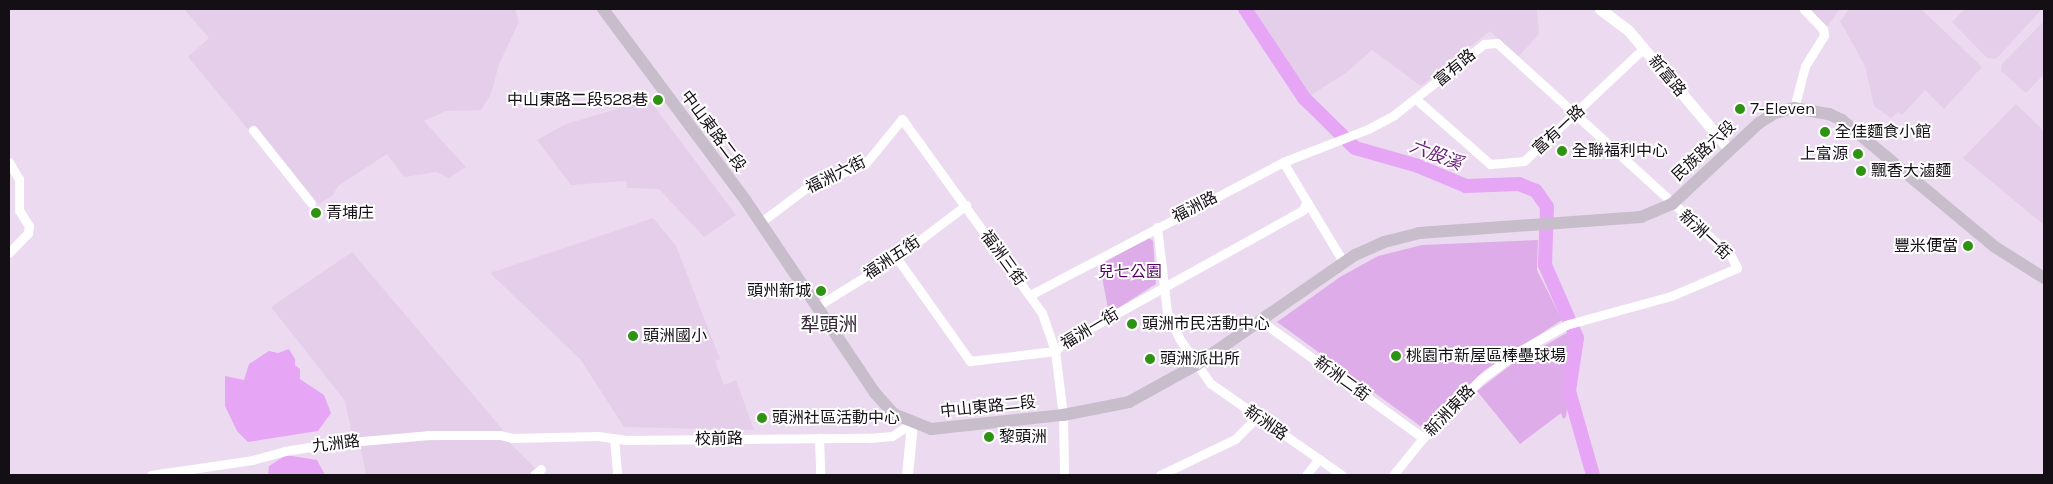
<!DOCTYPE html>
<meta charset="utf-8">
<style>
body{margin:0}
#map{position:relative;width:2053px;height:484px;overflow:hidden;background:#ecdbf0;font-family:"Space Grotesk","Noto Sans TC",sans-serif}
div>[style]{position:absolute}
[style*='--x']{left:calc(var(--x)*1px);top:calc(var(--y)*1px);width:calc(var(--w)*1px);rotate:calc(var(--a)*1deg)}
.built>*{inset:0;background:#e5cee9}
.green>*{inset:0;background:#deade9}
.water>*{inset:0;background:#e7a6f5}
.river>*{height:14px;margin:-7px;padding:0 7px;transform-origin:7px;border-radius:7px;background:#e7a6f5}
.minor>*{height:9px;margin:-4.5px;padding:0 4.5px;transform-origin:4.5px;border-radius:4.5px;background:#fff}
.tertiary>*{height:11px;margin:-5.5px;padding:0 5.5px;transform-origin:5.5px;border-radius:5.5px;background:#fff}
.secondary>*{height:12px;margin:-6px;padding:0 6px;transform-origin:6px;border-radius:6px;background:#c8bdcb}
.dots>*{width:14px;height:14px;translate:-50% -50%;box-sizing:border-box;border:2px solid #fff;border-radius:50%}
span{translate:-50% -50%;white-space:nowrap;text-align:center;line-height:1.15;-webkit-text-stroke:4px #fff;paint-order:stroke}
.street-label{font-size:16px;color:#140e15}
.poi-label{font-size:16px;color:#140e15}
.right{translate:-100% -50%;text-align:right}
.left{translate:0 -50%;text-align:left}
.park-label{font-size:16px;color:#570067}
.water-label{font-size:18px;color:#6f217e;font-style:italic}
.quarter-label{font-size:19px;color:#362939}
.frame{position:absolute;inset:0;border:10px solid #140e15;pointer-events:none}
</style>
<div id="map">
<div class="built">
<div style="clip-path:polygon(184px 9px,515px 9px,519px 22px,499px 64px,491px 94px,481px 110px,446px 111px,424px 121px,466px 167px,449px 178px,436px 172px,404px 177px,387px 154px,338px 186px,333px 195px,319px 204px,290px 180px,188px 57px,209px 38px)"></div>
<div style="clip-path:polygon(1248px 9px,1537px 9px,1539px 34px,1518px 57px,1490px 31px,1421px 86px,1372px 50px,1346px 73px,1308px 97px)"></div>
<div style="clip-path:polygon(1808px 9px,1840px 9px,1826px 28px)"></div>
<div style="clip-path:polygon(1849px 9px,1921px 9px,1982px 67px,1944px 109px,1925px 90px,1902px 115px,1898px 112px,1891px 118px,1874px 106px,1865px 66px,1840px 21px)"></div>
<div style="clip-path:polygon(1965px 9px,2042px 9px,1996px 59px,1987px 58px,1952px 22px)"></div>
<div style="clip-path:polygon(2044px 21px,2044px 74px,2026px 93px,2001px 71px,2002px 64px)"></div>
<div style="clip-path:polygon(651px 102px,736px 215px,704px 237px,659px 189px,627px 188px,626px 181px,571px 185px,537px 140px,566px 124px,620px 108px,621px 103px)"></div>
<div style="clip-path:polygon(2016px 104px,2044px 131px,2044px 225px,1963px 158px)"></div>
<div style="clip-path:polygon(653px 218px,676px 246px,720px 359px,715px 361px,724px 385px,736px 380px,754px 430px,624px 427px,580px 359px,490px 273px)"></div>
<div style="clip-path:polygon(352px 252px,503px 430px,503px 431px,353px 439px,345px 401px,271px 307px)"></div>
<div style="clip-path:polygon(493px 437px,505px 438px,542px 475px,366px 475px,360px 445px)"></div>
</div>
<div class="green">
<div style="clip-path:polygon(1148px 237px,1153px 241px,1156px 284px,1109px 314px,1099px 261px)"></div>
<div style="clip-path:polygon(1538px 240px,1537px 270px,1562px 320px,1485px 370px,1423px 428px,1277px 322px,1340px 277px,1378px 256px,1422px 245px)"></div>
<div style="clip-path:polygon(1570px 331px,1574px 347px,1566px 417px,1563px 419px,1561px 413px,1520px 444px,1477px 391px,1512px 364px)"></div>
</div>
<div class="water">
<div style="clip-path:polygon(289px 349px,295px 359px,295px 365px,300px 369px,300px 379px,324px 395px,331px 413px,318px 431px,248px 442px,237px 431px,225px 406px,225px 376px,244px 380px,249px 364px,269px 351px,278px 353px)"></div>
<div style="clip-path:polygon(286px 455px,317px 460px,325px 475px,268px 475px,269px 466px)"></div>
</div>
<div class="river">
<div style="--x:1245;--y:9;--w:107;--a:56.5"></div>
<div style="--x:1304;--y:98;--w:71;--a:44.4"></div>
<div style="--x:1355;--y:148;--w:66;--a:15.9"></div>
<div style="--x:1418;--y:166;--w:52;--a:22.6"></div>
<div style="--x:1466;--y:186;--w:53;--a:-2.2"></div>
<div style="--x:1519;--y:184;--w:18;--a:22"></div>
<div style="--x:1536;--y:191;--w:19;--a:55"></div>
<div style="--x:1547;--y:207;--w:58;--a:92"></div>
<div style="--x:1545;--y:265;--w:80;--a:66.3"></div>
<div style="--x:1577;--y:338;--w:54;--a:98.6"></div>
<div style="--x:1569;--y:391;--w:87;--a:74.1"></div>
</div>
<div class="minor">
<div style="--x:1417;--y:100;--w:97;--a:41.2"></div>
<div style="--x:1490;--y:164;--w:34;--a:-5"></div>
<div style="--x:1524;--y:161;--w:165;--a:-43.3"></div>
<div style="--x:1794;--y:108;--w:43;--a:-75.3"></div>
<div style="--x:1805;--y:66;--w:36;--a:-58"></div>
<div style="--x:1824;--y:35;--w:6;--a:-99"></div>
<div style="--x:1823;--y:29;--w:28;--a:-134"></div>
<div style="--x:253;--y:130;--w:93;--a:51.5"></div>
<div style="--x:9;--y:162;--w:20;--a:60"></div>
<div style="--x:19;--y:179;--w:31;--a:90"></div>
<div style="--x:19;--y:210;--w:19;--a:58"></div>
<div style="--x:29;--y:226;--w:7;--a:98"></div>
<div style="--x:28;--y:233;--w:28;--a:134"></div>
<div style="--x:1283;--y:162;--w:118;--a:58.9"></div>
<div style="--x:761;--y:222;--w:60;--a:-36.9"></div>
<div style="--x:809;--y:186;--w:60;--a:-21.4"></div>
<div style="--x:865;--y:164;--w:58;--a:-50.6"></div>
<div style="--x:902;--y:119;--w:239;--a:54.2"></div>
<div style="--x:1042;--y:313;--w:40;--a:71.1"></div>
<div style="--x:1055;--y:351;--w:64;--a:82.9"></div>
<div style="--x:1063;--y:415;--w:60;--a:89"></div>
<div style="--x:1157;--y:227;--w:86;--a:83.3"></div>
<div style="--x:1167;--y:312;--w:29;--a:65"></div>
<div style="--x:1179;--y:338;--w:55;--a:55.4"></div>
<div style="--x:1210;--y:383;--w:161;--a:34.9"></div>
<div style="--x:896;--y:257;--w:128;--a:54.6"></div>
<div style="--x:970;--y:361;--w:86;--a:-6.7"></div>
<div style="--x:1055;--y:351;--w:13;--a:-42"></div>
<div style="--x:1065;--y:342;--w:272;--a:-29"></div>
<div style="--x:1303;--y:210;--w:9;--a:-69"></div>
<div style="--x:1030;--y:295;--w:286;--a:-27.7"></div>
<div style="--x:1283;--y:162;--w:91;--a:-21.2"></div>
<div style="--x:1368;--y:129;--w:30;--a:-28"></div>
<div style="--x:1394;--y:115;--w:115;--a:-38.3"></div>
<div style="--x:1484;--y:44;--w:13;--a:-4"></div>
<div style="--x:1497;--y:43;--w:316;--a:42.3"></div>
<div style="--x:1731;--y:256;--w:13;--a:63"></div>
<div style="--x:1737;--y:268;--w:72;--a:157"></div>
<div style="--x:1671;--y:296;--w:109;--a:164.6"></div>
<div style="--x:1566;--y:325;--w:51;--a:150.9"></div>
<div style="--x:1521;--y:350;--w:49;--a:144.1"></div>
<div style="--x:1481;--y:379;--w:83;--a:134.5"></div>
<div style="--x:1423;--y:438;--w:48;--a:129"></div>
<div style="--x:816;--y:307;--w:99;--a:-31.8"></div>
<div style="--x:900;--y:255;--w:83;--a:-37.1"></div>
<div style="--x:1261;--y:321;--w:200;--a:35.8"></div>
<div style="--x:614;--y:438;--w:37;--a:85"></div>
<div style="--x:819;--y:438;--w:37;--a:88"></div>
<div style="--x:151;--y:475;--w:102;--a:-8.4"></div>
<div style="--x:252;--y:460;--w:34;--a:-15"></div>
<div style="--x:285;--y:451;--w:44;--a:-9.2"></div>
<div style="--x:328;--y:444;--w:100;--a:-5.1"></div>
<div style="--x:428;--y:435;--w:72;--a:0"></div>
<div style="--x:500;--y:435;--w:12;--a:14"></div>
<div style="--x:512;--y:438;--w:86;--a:-1.3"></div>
<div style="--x:598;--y:436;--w:27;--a:8"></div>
<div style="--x:625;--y:440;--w:244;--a:-0.5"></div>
<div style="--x:869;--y:438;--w:23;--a:-5"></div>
<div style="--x:892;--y:436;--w:24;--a:-33"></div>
<div style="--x:534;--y:475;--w:9;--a:-41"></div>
<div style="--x:1160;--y:475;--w:83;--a:-25.6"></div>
<div style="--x:1235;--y:439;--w:31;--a:-45"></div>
<div style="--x:1306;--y:475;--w:21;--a:-51"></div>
</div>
<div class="tertiary">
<div style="--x:1600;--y:9;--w:35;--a:37"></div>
<div style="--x:1628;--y:30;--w:156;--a:49.7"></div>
<div style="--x:907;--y:475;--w:52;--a:-84.5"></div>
</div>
<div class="secondary">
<div style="--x:603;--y:9;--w:239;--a:53.3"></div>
<div style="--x:746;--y:201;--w:231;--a:56.1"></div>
<div style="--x:875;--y:393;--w:28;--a:48"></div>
<div style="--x:894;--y:414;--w:40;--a:22"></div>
<div style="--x:931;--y:429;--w:133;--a:-6.1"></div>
<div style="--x:1063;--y:415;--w:67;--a:-11.1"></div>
<div style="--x:1129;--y:402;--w:77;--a:-28.9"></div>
<div style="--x:1196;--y:365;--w:193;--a:-34.7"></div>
<div style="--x:1355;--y:255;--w:32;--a:-24"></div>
<div style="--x:1384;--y:242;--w:36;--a:-14"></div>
<div style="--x:1419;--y:233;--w:223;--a:-4.1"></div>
<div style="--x:1641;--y:217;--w:34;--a:-23"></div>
<div style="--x:1672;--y:204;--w:119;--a:-43"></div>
<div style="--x:1759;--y:123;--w:19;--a:-32"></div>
<div style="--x:1775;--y:113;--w:20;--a:-15"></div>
<div style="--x:1794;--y:108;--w:36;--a:10"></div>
<div style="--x:1829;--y:114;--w:14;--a:25"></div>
<div style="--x:1842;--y:120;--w:199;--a:39.7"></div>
<div style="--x:1995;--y:247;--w:58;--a:32.3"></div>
</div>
<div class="dots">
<div style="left:658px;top:100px;background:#2e9212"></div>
<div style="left:1740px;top:109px;background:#2e9212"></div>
<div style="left:1825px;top:132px;background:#2e9212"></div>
<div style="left:1562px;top:151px;background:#2e9212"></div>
<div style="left:1858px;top:154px;background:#2e9212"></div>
<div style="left:1861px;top:171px;background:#2e9212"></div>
<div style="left:316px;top:213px;background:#2e9212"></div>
<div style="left:1968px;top:246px;background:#2e9212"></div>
<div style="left:821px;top:291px;background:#2e9212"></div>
<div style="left:1132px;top:324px;background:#2e9212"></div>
<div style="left:633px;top:336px;background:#2e9212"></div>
<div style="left:1396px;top:356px;background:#2e9212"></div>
<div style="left:1150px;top:359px;background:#2e9212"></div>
<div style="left:762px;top:418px;background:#2e9212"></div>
<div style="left:989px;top:437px;background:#2e9212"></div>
</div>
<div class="street-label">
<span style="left:1455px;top:68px;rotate:-40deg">富有路</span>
<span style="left:1667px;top:76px;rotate:50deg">新富路</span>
<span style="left:1559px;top:130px;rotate:-43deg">富有一路</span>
<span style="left:713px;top:131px;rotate:53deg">中山東路二段</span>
<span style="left:1704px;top:151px;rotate:-43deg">民族路六段</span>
<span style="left:836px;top:175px;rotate:-26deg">福洲六街</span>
<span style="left:1195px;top:207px;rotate:-27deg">福洲路</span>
<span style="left:1705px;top:235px;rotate:43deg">新洲一街</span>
<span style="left:892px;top:258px;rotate:-34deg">福洲五街</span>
<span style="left:1003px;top:258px;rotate:54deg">福洲三街</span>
<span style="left:1090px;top:329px;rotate:-31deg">福洲一街</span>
<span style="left:1342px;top:379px;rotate:36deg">新洲二街</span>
<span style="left:988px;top:407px;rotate:-6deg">中山東路二段</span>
<span style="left:1450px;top:411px;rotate:-46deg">新洲東路</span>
<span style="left:1266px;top:423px;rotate:35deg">新洲路</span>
<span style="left:719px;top:439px;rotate:-1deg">校前路</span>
<span style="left:336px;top:444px;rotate:-7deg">九洲路</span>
</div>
<div class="poi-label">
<span class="right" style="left:648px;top:100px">中山東路二段528巷</span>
<span class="left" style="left:1750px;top:109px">7-Eleven</span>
<span class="left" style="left:1835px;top:132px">全佳麵食小館</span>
<span class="left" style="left:1572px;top:151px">全聯福利中心</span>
<span class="right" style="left:1848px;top:154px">上富源</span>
<span class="left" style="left:1871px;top:171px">飄香大滷麵</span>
<span class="left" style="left:326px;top:213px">青埔庄</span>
<span class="right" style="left:1958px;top:246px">豐米便當</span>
<span class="right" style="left:811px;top:291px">頭州新城</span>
<span class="left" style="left:1142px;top:324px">頭洲市民活動中心</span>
<span class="left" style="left:643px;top:336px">頭洲國小</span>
<span class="left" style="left:1406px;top:356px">桃園市新屋區棒壘球場</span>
<span class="left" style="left:1160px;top:359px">頭洲派出所</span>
<span class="left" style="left:772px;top:418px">頭洲社區活動中心</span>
<span class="left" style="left:999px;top:437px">黎頭洲</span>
</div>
<div class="park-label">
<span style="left:1130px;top:272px">兒七公園</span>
</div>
<div class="water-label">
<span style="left:1436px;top:155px;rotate:21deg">六股溪</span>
</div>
<div class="quarter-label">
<span style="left:829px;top:325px">犁頭洲</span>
</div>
<div class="frame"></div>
</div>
